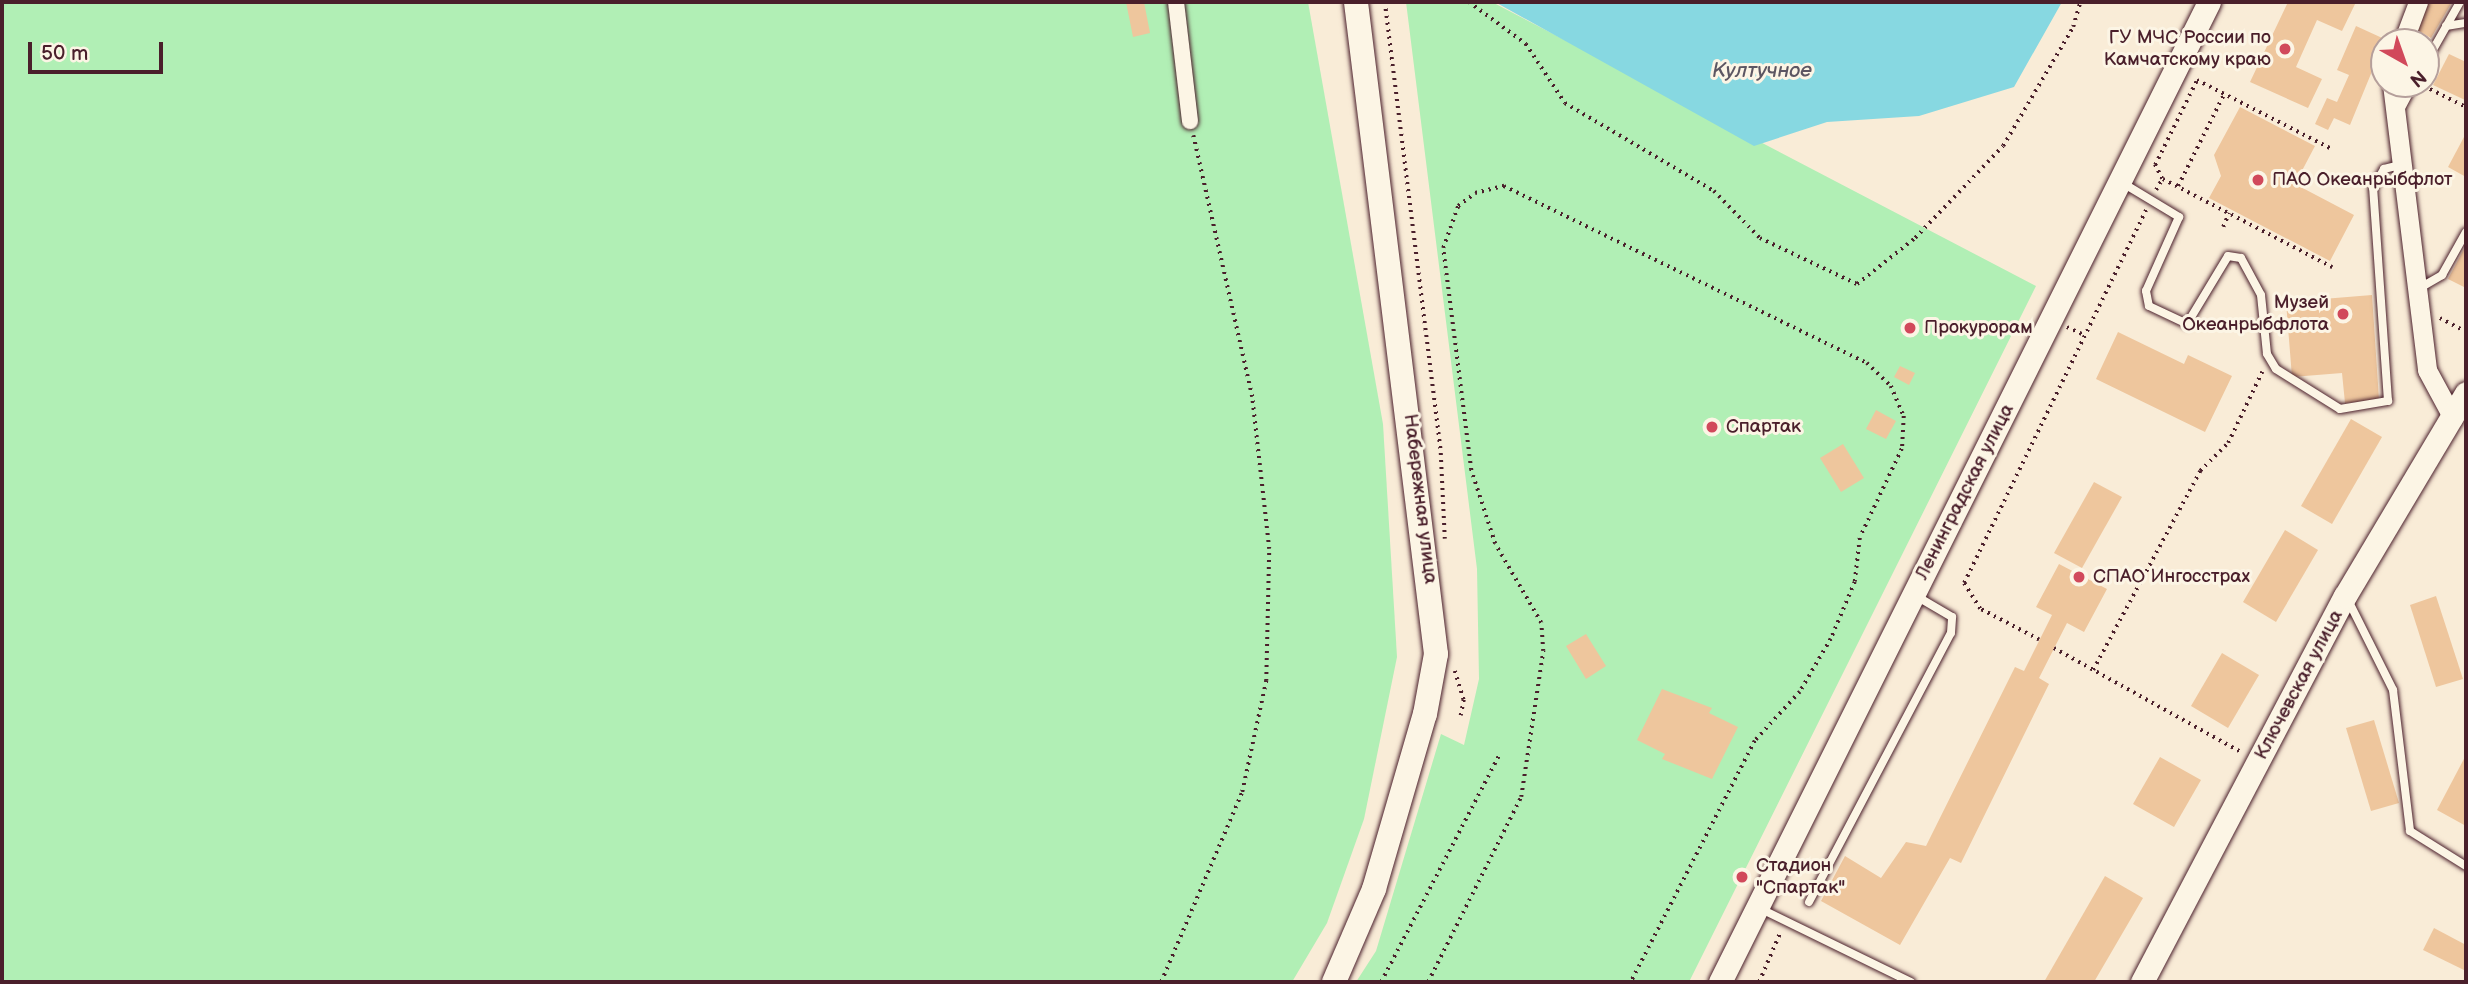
<!DOCTYPE html>
<meta charset="utf-8">
<style>
body{margin:0}
#map{position:relative;width:2468px;height:984px;overflow:hidden;background:#f9ecd7;font-family:"Balsamiq Sans",sans-serif}
div>[style]{position:absolute}
[style*='--x']{left:calc(var(--x)*1px);top:calc(var(--y)*1px);width:calc(var(--w)*1px);rotate:calc(var(--a)*1deg)}
.green>*{inset:0;background:#b1efb5}
.water>*{inset:0;background:#87d8e1}
.building>*{inset:0;background:#eec69d}
.path>*{height:3.5px;margin-top:-1.75px;transform-origin:0;background:repeating-linear-gradient(90deg,#4a1f2b 0 2px,transparent 0 7px)}
.roads{filter:drop-shadow(0 0 2px #4a1f2b) drop-shadow(0 0 2px #4a1f2b)}
.service>*{height:8px;margin:-4px;padding:0 4px;transform-origin:4px;border-radius:4px;background:#fcf5e5}
.minor>*{height:16px;margin:-8px;padding:0 8px;transform-origin:8px;border-radius:8px;background:#fcf5e5}
.tertiary>*{height:19px;margin:-9.5px;padding:0 9.5px;transform-origin:9.5px;border-radius:9.5px;background:#fcf5e5}
.secondary>*{height:23px;margin:-11.5px;padding:0 11.5px;transform-origin:11.5px;border-radius:11.5px;background:#fcf5e5}
.primary>*{height:24px;margin:-12px;padding:0 12px;transform-origin:12px;border-radius:12px;background:#fcf5e5}
.dots>*{width:19px;height:19px;translate:-50% -50%;box-sizing:border-box;border:4px solid #fcf5e5;border-radius:50%}
span{translate:-50% -50%;white-space:nowrap;text-align:center;line-height:1.15;-webkit-text-stroke:6px #fcf5e5;paint-order:stroke}
.poi-label{font-size:19px;color:#4a1f2b}
.right{translate:-100% -50%;text-align:right}
.left{translate:0 -50%;text-align:left}
.street-label{font-size:19px;color:#4a1f2b}
.water-label{font-size:21px;color:#5c5662;font-style:italic}
.frame{position:absolute;inset:0;border:4px solid #4a1f2b;pointer-events:none}
.north{position:absolute;left:2370px;top:28px;width:70px;height:70px;box-sizing:border-box;background:#fcf5e5;border:2px solid #b59f9b;border-radius:50%;rotate:140deg;font-size:19px;font-weight:700;line-height:28px;text-align:center;color:#4a1f2b}
.north::after{content:'';display:block;margin:auto;width:24px;height:32px;background:#d1495b;clip-path:polygon(50% 0,100% 100%,50% 72%,0 100%)}
.scale{position:absolute;left:28px;top:42px;width:135px;height:32px;box-sizing:border-box;border:4px solid #4a1f2b;border-top:0;padding-left:9px;font-size:21px;line-height:24px;white-space:nowrap;color:#4a1f2b;-webkit-text-stroke:5px #fcf5e5;paint-order:stroke}
</style>
<div id="map">
<div class="green">
<div style="clip-path:polygon(2px 2px,1308px 2px,1383px 424px,1397px 657px,1364px 819px,1327px 923px,1292px 982px,2px 982px)"></div>
<div style="clip-path:polygon(1406px 2px,1492px 2px,2036px 286px,1689px 982px,1356px 982px,1376px 951px,1441px 734px,1464px 745px,1479px 679px,1477px 569px)"></div>
</div>
<div class="water">
<div style="clip-path:polygon(1495px 2px,2062px 2px,2014px 87px,1919px 116px,1827px 122px,1754px 146px)"></div>
</div>
<div class="building">
<div style="clip-path:polygon(1126px 2px,1144px 2px,1150px 33px,1133px 37px)"></div>
<div style="clip-path:polygon(2288px 2px,2356px 2px,2342px 31px,2317px 20px,2296px 67px,2322px 79px,2308px 108px,2250px 82px)"></div>
<div style="clip-path:polygon(2427px 2px,2452px 2px,2431px 38px,2412px 27px)"></div>
<div style="clip-path:polygon(2356px 26px,2391px 42px,2384px 42px,2350px 125px,2334px 118px,2328px 130px,2315px 124px,2327px 98px,2337px 102px,2349px 75px,2337px 70px)"></div>
<div style="clip-path:polygon(2449px 54px,2466px 62px,2465px 100px,2433px 85px)"></div>
<div style="clip-path:polygon(2240px 107px,2315px 146px,2295px 184px,2354px 215px,2330px 261px,2209px 198px,2221px 176px,2214px 155px)"></div>
<div style="clip-path:polygon(2464px 137px,2466px 139px,2466px 177px,2448px 167px)"></div>
<div style="clip-path:polygon(2466px 245px,2466px 288px,2448px 279px)"></div>
<div style="clip-path:polygon(2372px 295px,2379px 400px,2345px 403px,2342px 373px,2292px 377px,2286px 302px)"></div>
<div style="clip-path:polygon(2118px 332px,2184px 364px,2188px 355px,2232px 376px,2205px 432px,2096px 379px)"></div>
<div style="clip-path:polygon(1900px 366px,1915px 373px,1909px 385px,1894px 377px)"></div>
<div style="clip-path:polygon(1876px 410px,1896px 421px,1886px 439px,1866px 429px)"></div>
<div style="clip-path:polygon(2351px 419px,2382px 437px,2332px 524px,2301px 506px)"></div>
<div style="clip-path:polygon(1843px 444px,1864px 478px,1841px 492px,1820px 458px)"></div>
<div style="clip-path:polygon(2094px 482px,2122px 497px,2082px 568px,2054px 553px)"></div>
<div style="clip-path:polygon(2285px 530px,2318px 550px,2276px 622px,2243px 602px)"></div>
<div style="clip-path:polygon(2059px 564px,2107px 589px,2084px 632px,2067px 623px,2039px 678px,2049px 684px,1961px 863px,1950px 858px,1900px 945px,1821px 901px,1845px 856px,1881px 878px,1906px 842px,1926px 846px,2015px 667px,2024px 671px,2052px 615px,2036px 607px)"></div>
<div style="clip-path:polygon(2436px 596px,2463px 679px,2436px 687px,2410px 605px)"></div>
<div style="clip-path:polygon(1586px 634px,1606px 666px,1586px 679px,1566px 646px)"></div>
<div style="clip-path:polygon(2222px 653px,2259px 675px,2228px 728px,2191px 706px)"></div>
<div style="clip-path:polygon(1662px 689px,1712px 708px,1709px 713px,1738px 727px,1712px 779px,1662px 759px,1665px 754px,1637px 740px)"></div>
<div style="clip-path:polygon(2374px 720px,2399px 803px,2371px 811px,2346px 728px)"></div>
<div style="clip-path:polygon(2466px 755px,2466px 826px,2437px 810px)"></div>
<div style="clip-path:polygon(2160px 757px,2201px 780px,2174px 827px,2133px 804px)"></div>
<div style="clip-path:polygon(2105px 876px,2143px 898px,2094px 982px,2044px 982px)"></div>
<div style="clip-path:polygon(2434px 928px,2466px 945px,2466px 971px,2423px 950px)"></div>
</div>
<div class="path">
<div style="--x:1385;--y:2;--w:454;--a:82.9"></div>
<div style="--x:1441;--y:453;--w:86;--a:87.3"></div>
<div style="--x:1469;--y:2;--w:71;--a:36.4"></div>
<div style="--x:1526;--y:44;--w:71;--a:56.5"></div>
<div style="--x:1565;--y:103;--w:173;--a:30.6"></div>
<div style="--x:1714;--y:191;--w:66;--a:45.6"></div>
<div style="--x:1760;--y:238;--w:107;--a:25.4"></div>
<div style="--x:1857;--y:284;--w:74;--a:-38.4"></div>
<div style="--x:1915;--y:238;--w:127;--a:-46.3"></div>
<div style="--x:2003;--y:146;--w:138;--a:-59.5"></div>
<div style="--x:2073;--y:27;--w:26;--a:-74"></div>
<div style="--x:2424;--y:86;--w:47;--a:26.6"></div>
<div style="--x:2163;--y:179;--w:191;--a:27.5"></div>
<div style="--x:2178;--y:186;--w:103;--a:-63.4"></div>
<div style="--x:2156;--y:190;--w:13;--a:-61"></div>
<div style="--x:2162;--y:179;--w:16;--a:-117"></div>
<div style="--x:2155;--y:165;--w:95;--a:-63.7"></div>
<div style="--x:2197;--y:80;--w:152;--a:27.1"></div>
<div style="--x:2223;--y:227;--w:15;--a:-67"></div>
<div style="--x:2440;--y:318;--w:30;--a:28"></div>
<div style="--x:2067;--y:327;--w:19;--a:25"></div>
<div style="--x:2039;--y:640;--w:67;--a:-152.3"></div>
<div style="--x:1980;--y:609;--w:31;--a:-122"></div>
<div style="--x:1964;--y:583;--w:415;--a:-64"></div>
<div style="--x:2054;--y:648;--w:214;--a:29.1"></div>
<div style="--x:2093;--y:670;--w:226;--a:-61.7"></div>
<div style="--x:2200;--y:471;--w:40;--a:-45"></div>
<div style="--x:2228;--y:443;--w:79;--a:-64.4"></div>
<div style="--x:1455;--y:671;--w:30;--a:73"></div>
<div style="--x:1464;--y:700;--w:16;--a:101"></div>
<div style="--x:1161;--y:982;--w:207;--a:-66.9"></div>
<div style="--x:1242;--y:792;--w:114;--a:-77.8"></div>
<div style="--x:1266;--y:681;--w:132;--a:-88.7"></div>
<div style="--x:1269;--y:549;--w:153;--a:-96.4"></div>
<div style="--x:1252;--y:397;--w:268;--a:-102.7"></div>
<div style="--x:1381;--y:982;--w:256;--a:-62.5"></div>
<div style="--x:1428;--y:982;--w:207;--a:-63.3"></div>
<div style="--x:1521;--y:797;--w:148;--a:-81.4"></div>
<div style="--x:1543;--y:651;--w:28;--a:-94"></div>
<div style="--x:1541;--y:623;--w:91;--a:-120.2"></div>
<div style="--x:1495;--y:544;--w:78;--a:-108"></div>
<div style="--x:1471;--y:470;--w:224;--a:-97.2"></div>
<div style="--x:1443;--y:248;--w:45;--a:-70.3"></div>
<div style="--x:1458;--y:206;--w:21;--a:-37"></div>
<div style="--x:1475;--y:193;--w:30;--a:-14"></div>
<div style="--x:1504;--y:186;--w:404;--a:26"></div>
<div style="--x:1867;--y:363;--w:33;--a:44"></div>
<div style="--x:1891;--y:386;--w:33;--a:67"></div>
<div style="--x:1904;--y:416;--w:33;--a:93"></div>
<div style="--x:1902;--y:449;--w:98;--a:115.3"></div>
<div style="--x:1860;--y:538;--w:44;--a:96.5"></div>
<div style="--x:1855;--y:582;--w:62;--a:112.8"></div>
<div style="--x:1831;--y:639;--w:61;--a:120.3"></div>
<div style="--x:1800;--y:692;--w:67;--a:132.6"></div>
<div style="--x:1755;--y:741;--w:271;--a:117.2"></div>
<div style="--x:1759;--y:982;--w:53;--a:-66.8"></div>
</div>
<div class="roads">
<div class="service">
<div style="--x:2446;--y:26;--w:20;--a:-9"></div>
<div style="--x:2426;--y:62;--w:69;--a:-60.5"></div>
<div style="--x:2400;--y:110;--w:30;--a:-62"></div>
<div style="--x:2121;--y:182;--w:68;--a:31.1"></div>
<div style="--x:2179;--y:217;--w:81;--a:114"></div>
<div style="--x:2146;--y:291;--w:15;--a:79"></div>
<div style="--x:2149;--y:306;--w:42;--a:25.3"></div>
<div style="--x:2187;--y:324;--w:79;--a:-58.9"></div>
<div style="--x:2228;--y:256;--w:13;--a:9"></div>
<div style="--x:2241;--y:258;--w:42;--a:61.6"></div>
<div style="--x:2261;--y:295;--w:59;--a:84.2"></div>
<div style="--x:2267;--y:354;--w:17;--a:59"></div>
<div style="--x:2276;--y:369;--w:75;--a:32"></div>
<div style="--x:2340;--y:409;--w:49;--a:-9.5"></div>
<div style="--x:2388;--y:401;--w:214;--a:-94"></div>
<div style="--x:2373;--y:188;--w:22;--a:-60"></div>
<div style="--x:2384;--y:169;--w:16;--a:-14"></div>
<div style="--x:2418;--y:289;--w:28;--a:-30"></div>
<div style="--x:2442;--y:275;--w:49;--a:-60.8"></div>
<div style="--x:2347;--y:598;--w:103;--a:63.4"></div>
<div style="--x:2393;--y:690;--w:142;--a:83.1"></div>
<div style="--x:2410;--y:831;--w:66;--a:32"></div>
<div style="--x:1809;--y:902;--w:304;--a:-62.2"></div>
<div style="--x:1951;--y:633;--w:16;--a:-86"></div>
<div style="--x:1952;--y:617;--w:42;--a:-149.7"></div>
<div style="--x:1759;--y:908;--w:169;--a:26"></div>
</div>
<div class="minor">
<div style="--x:1176;--y:2;--w:120;--a:83.3"></div>
</div>
<div class="tertiary">
<div style="--x:2403;--y:42;--w:43;--a:-69.4"></div>
<div style="--x:2392;--y:84;--w:288;--a:83"></div>
<div style="--x:2427;--y:370;--w:55;--a:61.6"></div>
</div>
<div class="secondary">
<div style="--x:1720;--y:982;--w:1095;--a:-63.48"></div>
<div style="--x:2142;--y:982;--w:436;--a:-62.3"></div>
<div style="--x:2345;--y:596;--w:236;--a:-59.2"></div>
</div>
<div class="primary">
<div style="--x:1334;--y:982;--w:101;--a:-66.7"></div>
<div style="--x:1374;--y:889;--w:182;--a:-73.8"></div>
<div style="--x:1425;--y:714;--w:61;--a:-79.6"></div>
<div style="--x:1436;--y:654;--w:657;--a:-97"></div>
</div>
</div>
<div class="dots">
<div style="left:2285px;top:49px;background:#d1495b"></div>
<div style="left:2258px;top:180px;background:#d1495b"></div>
<div style="left:2343px;top:314px;background:#d1495b"></div>
<div style="left:1910px;top:328px;background:#d1495b"></div>
<div style="left:1712px;top:427px;background:#d1495b"></div>
<div style="left:2079px;top:577px;background:#d1495b"></div>
<div style="left:1742px;top:877px;background:#d1495b"></div>
</div>
<div class="poi-label">
<span class="right" style="left:2271px;top:49px">ГУ МЧС России по<br>Камчатскому краю</span>
<span class="left" style="left:2272px;top:180px">ПАО Океанрыбфлот</span>
<span class="right" style="left:2329px;top:314px">Музей<br>Океанрыбфлота</span>
<span class="left" style="left:1924px;top:328px">Прокурорам</span>
<span class="left" style="left:1726px;top:427px">Спартак</span>
<span class="left" style="left:2093px;top:577px">СПАО Ингосстрах</span>
<span class="left" style="left:1756px;top:877px">Стадион<br>"Спартак"</span>
</div>
<div class="street-label">
<span style="left:1965px;top:492px;rotate:-63deg">Ленинградская улица</span>
<span style="left:1420px;top:499px;rotate:83deg">Набережная улица</span>
<span style="left:2299px;top:685px;rotate:-62deg">Ключевская улица</span>
</div>
<div class="water-label">
<span style="left:1762px;top:71px">Култучное</span>
</div>
<div class="frame"></div>
<div class="north">N</div>
<div class="scale">50 m</div>
</div>
